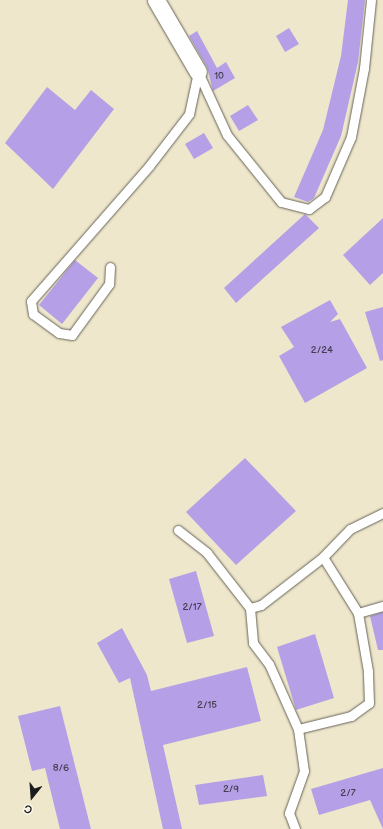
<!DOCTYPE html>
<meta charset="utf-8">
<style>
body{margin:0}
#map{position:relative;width:383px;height:829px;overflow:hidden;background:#eee7cb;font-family:"Balsamiq Sans",sans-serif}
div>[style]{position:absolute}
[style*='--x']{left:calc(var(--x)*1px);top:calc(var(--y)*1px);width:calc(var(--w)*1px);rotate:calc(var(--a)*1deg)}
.building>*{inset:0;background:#b5a0e7}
.roads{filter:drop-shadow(0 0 1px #666359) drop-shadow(0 0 1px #666359)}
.service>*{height:9px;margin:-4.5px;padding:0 4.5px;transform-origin:4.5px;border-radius:4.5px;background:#fff}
.minor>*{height:17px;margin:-8.5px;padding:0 8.5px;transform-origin:8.5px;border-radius:8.5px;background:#fff}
span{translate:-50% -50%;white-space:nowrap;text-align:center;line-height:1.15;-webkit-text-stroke:3px #fbf7ec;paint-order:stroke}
.number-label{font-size:10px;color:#423d4f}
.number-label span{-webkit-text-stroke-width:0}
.north{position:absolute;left:12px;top:777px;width:40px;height:40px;-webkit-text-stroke:3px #fbf7ec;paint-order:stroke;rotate:197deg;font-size:11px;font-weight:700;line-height:16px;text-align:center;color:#1c1c1c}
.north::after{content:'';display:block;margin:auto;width:14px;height:18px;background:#1c1c1c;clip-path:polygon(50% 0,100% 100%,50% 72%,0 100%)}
</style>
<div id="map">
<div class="building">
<div style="clip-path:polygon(348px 0,365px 0,358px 62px,341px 136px,314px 198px,308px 202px,294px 197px,323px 130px,341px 56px)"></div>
<div style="clip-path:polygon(289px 28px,299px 44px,285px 52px,276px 36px)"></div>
<div style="clip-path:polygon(197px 31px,217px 68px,226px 62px,235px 78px,213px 91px,207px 67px,189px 36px)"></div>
<div style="clip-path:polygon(47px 87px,75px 110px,91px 90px,114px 109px,53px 189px,5px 143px)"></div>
<div style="clip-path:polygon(248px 105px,258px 120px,239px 131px,230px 116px)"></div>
<div style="clip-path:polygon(204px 133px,213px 148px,194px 159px,185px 144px)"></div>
<div style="clip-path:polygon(305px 214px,319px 228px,236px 303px,224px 288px)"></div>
<div style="clip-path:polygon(383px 218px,383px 273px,370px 285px,343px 255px)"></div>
<div style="clip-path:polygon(75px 260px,98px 278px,62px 324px,39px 305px)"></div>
<div style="clip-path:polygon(330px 300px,338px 314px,330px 322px,340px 319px,367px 368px,305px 403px,279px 356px,294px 347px,281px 327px)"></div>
<div style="clip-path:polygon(383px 307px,383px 360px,380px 361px,365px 312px)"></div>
<div style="clip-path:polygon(245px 458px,296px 511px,236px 565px,186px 512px)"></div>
<div style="clip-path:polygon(196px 571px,214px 636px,187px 643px,169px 579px)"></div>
<div style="clip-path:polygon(383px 612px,383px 650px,378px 650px,370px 616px)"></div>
<div style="clip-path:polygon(122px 628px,147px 675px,151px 691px,247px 667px,261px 721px,163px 745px,182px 829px,163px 829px,130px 678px,119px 683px,97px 643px)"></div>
<div style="clip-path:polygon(315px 634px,334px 698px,296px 710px,277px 647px)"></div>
<div style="clip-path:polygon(60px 706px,91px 829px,60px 829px,45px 768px,32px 771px,18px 716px)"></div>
<div style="clip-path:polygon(383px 768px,383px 829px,370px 800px,319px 815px,311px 789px)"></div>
<div style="clip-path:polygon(263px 775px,267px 796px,199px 805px,195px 785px)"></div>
</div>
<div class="roads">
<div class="service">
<div style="--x:198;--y:72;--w:69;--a:65.3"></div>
<div style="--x:227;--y:135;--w:86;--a:51.1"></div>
<div style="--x:281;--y:202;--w:29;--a:14"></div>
<div style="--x:309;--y:209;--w:20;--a:-37"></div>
<div style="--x:325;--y:197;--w:65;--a:-66.6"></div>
<div style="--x:351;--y:137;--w:70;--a:-79.3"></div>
<div style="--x:364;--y:68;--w:68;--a:-84.1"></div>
<div style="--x:110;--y:267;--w:17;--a:93"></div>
<div style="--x:109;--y:284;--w:63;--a:126"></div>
<div style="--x:72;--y:335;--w:13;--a:-171"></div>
<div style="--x:59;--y:333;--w:32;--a:-144"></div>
<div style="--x:33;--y:314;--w:13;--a:-99"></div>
<div style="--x:31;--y:301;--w:179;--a:-48.8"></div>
<div style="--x:149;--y:166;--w:66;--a:-52.4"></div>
<div style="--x:189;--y:114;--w:43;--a:-77.9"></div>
<div style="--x:178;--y:530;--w:37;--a:38"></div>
<div style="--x:207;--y:553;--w:70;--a:52"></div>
<div style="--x:250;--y:608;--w:11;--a:-15"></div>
<div style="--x:261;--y:605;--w:78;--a:-37.7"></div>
<div style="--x:323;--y:557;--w:39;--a:-46"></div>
<div style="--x:350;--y:529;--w:37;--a:-26"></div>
<div style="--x:250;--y:608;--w:35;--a:85"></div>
<div style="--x:253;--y:643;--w:26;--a:53"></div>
<div style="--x:269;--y:664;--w:71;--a:66"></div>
<div style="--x:298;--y:729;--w:42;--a:81.9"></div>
<div style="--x:304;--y:771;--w:45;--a:109.7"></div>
<div style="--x:289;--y:813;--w:17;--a:69"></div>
<div style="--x:358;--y:613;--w:26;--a:-16"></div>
<div style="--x:298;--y:729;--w:55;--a:-13.8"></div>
<div style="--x:351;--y:716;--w:22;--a:-36"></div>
<div style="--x:369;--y:703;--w:32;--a:-92"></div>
<div style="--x:368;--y:671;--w:59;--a:-99.8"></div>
<div style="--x:358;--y:613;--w:66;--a:-122"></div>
</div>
<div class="minor">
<div style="--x:156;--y:0;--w:83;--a:59.7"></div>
</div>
</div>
<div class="number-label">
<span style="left:219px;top:77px">10</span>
<span style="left:322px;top:351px">2/24</span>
<span style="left:192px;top:608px">2/17</span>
<span style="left:207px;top:706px">2/15</span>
<span style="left:61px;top:769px">8/6</span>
<span style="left:231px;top:790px">2/9</span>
<span style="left:348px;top:794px">2/7</span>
</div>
<div class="north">С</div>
</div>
